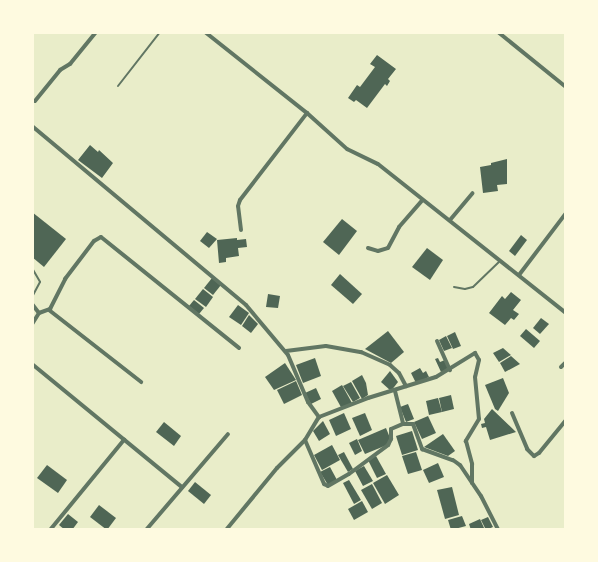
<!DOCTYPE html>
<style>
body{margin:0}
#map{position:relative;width:598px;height:562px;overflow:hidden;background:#e9edc9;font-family:"Nunito Sans",sans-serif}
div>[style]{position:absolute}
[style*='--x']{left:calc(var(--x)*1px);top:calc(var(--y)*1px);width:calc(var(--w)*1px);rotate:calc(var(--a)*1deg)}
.building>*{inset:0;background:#4f6655}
.service>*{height:2px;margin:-1px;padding:0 1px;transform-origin:1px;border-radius:1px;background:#617663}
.minor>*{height:4px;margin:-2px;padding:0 2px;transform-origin:2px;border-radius:2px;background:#617663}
span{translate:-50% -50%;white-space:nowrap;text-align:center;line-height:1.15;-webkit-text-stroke:4.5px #fefae0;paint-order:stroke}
.frame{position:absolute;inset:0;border:34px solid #fefae0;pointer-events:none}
</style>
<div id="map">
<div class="building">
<div style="clip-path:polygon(377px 55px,396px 69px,388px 79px,390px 81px,387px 86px,385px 84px,367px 108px,356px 100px,354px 102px,348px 98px,357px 85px,360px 87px,375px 67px,370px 64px)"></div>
<div style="clip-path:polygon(90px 145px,98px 152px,99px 150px,113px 163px,102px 178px,78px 160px)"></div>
<div style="clip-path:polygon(507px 159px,507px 184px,497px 185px,498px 191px,483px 193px,480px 167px,491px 165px,491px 163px)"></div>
<div style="clip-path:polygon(32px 212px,66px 239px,44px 267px,32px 257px)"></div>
<div style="clip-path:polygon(342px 219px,357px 231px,339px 255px,323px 242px)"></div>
<div style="clip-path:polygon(207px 232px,217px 239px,209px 248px,200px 241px)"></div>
<div style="clip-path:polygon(521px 235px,527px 240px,515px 256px,509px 251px)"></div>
<div style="clip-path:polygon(237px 238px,237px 240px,246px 239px,247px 247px,238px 248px,239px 256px,226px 258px,226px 262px,219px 263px,217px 240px)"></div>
<div style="clip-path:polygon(427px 248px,443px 260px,430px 280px,412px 267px)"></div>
<div style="clip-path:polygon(340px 274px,362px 294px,353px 304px,331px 285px)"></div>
<div style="clip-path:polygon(212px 278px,221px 285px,213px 295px,204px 288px)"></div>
<div style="clip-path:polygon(203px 289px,213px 297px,206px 307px,195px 299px)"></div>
<div style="clip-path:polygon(511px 292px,521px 300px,513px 310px,519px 314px,514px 320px,511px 318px,505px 325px,489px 313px,502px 296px,505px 299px)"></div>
<div style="clip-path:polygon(268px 294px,280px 296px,278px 308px,266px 307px)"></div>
<div style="clip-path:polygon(194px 300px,204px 308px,199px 314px,189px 306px)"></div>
<div style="clip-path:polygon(238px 305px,249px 313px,241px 325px,229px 317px)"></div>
<div style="clip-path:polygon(249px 315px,258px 324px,251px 333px,242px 326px)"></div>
<div style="clip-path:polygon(541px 318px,549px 324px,540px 334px,533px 328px)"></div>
<div style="clip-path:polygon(526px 329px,540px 341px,534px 348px,520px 336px)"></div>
<div style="clip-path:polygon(388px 331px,404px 352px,391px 363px,365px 349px)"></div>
<div style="clip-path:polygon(455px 332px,461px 346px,453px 349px,447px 336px)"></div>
<div style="clip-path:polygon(446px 336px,452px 348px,444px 351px,439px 340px)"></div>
<div style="clip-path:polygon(503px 348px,511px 355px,499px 362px,493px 353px)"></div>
<div style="clip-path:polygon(511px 356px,520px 364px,505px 372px,500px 363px)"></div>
<div style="clip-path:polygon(315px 358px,321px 376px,303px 383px,296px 365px)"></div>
<div style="clip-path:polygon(438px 358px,440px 362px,445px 360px,449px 369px,441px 372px,435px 359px)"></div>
<div style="clip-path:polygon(285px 363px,296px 380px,274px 390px,265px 377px)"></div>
<div style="clip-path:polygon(420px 368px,423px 373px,426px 371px,429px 377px,416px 383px,411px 373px)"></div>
<div style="clip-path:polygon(390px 371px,398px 382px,391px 391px,381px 382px)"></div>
<div style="clip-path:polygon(362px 375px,366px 383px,368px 395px,362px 399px,352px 381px)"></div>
<div style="clip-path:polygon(503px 378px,509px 393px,498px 411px,495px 409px,485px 385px)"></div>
<div style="clip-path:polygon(296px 381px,302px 395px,284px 404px,277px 390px)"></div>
<div style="clip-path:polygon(351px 382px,360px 398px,353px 402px,343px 386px)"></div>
<div style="clip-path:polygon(342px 385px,352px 403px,342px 409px,332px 391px)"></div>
<div style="clip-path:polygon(316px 388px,321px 399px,311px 404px,305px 393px)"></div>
<div style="clip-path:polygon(451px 395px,454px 409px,442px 412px,439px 398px)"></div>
<div style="clip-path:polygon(438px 398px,442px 412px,429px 415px,426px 401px)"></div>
<div style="clip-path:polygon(408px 404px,414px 419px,406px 422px,400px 407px)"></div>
<div style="clip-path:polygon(492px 409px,516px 432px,490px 440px,486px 427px,482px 428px,481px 424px,485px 423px,484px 419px)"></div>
<div style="clip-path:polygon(344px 413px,351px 429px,336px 436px,329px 420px)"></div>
<div style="clip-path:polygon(365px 413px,372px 430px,360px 436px,352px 418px)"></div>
<div style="clip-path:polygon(428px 416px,436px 433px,422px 439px,414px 422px)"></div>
<div style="clip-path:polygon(323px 421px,330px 434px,319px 441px,313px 431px)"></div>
<div style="clip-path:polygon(164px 422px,181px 436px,174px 446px,156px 432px)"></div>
<div style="clip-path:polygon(386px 428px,390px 438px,387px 445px,365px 454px,358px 440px)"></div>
<div style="clip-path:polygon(412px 431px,418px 450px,402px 455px,396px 436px)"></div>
<div style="clip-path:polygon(443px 434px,455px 451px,448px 456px,424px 447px)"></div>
<div style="clip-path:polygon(357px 439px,362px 451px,355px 455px,349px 443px)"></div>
<div style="clip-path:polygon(332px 445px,340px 460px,322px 470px,314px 455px)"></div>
<div style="clip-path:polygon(344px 452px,353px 469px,348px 472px,338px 455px)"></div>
<div style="clip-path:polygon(416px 452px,422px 470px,408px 474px,402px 456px)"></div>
<div style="clip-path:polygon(376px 456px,386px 474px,377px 478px,368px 460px)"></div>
<div style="clip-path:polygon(438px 463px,444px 477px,429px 483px,423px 470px)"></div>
<div style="clip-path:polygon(47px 465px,67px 480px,58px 493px,37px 478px)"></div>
<div style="clip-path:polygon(364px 466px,373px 481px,363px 486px,355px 471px)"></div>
<div style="clip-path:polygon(330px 467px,337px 480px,328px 485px,320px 472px)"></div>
<div style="clip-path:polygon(387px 475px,399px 495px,385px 504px,373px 483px)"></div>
<div style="clip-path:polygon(349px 480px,361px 500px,354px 504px,343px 483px)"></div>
<div style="clip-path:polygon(195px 482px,211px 495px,204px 504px,188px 491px)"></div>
<div style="clip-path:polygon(372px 484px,382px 503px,372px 509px,361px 490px)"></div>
<div style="clip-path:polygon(452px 487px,459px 515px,445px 519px,437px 490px)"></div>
<div style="clip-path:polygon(362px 501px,368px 512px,354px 520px,348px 509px)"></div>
<div style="clip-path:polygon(99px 505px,116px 518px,107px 530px,90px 517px)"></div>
<div style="clip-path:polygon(68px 514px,78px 522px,72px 530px,65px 530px,59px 525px)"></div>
<div style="clip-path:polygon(462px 516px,466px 526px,451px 530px,448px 520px)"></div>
<div style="clip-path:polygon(488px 517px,493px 527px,486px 530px,481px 520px)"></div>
<div style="clip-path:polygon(480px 519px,485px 530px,471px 530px,469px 524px)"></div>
</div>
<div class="service">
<div style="--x:118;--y:86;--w:68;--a:-52.1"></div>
<div style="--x:32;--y:268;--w:16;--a:60"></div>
<div style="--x:40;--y:282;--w:17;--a:118"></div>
<div style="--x:454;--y:287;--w:11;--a:10"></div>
<div style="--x:465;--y:289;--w:8;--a:-14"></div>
<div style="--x:473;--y:287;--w:36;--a:-44"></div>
</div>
<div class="minor">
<div style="--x:205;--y:32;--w:130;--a:38.5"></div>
<div style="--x:307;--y:113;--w:54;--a:42"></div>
<div style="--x:347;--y:149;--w:34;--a:26"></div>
<div style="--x:378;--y:164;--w:240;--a:38.4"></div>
<div style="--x:498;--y:32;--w:87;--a:39"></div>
<div style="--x:35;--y:101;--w:40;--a:-51"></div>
<div style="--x:60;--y:70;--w:12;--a:-31"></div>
<div style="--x:70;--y:64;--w:41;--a:-50.9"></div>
<div style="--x:32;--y:126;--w:279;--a:39.9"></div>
<div style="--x:246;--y:305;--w:65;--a:50"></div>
<div style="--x:288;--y:355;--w:51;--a:66.9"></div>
<div style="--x:308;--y:402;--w:19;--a:54"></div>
<div style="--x:450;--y:220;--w:35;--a:-50"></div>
<div style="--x:241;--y:230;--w:24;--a:-97"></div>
<div style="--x:238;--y:206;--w:6;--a:-72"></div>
<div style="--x:240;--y:200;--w:110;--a:-52.4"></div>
<div style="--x:368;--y:248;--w:10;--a:17"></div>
<div style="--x:378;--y:251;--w:10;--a:-17"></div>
<div style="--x:388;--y:248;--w:24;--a:-62"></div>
<div style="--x:399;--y:227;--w:35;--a:-49"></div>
<div style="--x:519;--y:275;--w:78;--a:-52.8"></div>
<div style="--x:32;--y:304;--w:11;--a:52"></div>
<div style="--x:39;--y:313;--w:13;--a:122"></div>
<div style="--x:49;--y:310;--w:117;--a:38"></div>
<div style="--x:39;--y:313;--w:12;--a:-20"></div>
<div style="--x:50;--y:309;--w:34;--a:-63"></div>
<div style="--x:65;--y:279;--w:48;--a:-52.7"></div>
<div style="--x:94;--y:241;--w:8;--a:-30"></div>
<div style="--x:101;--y:237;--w:177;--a:38.8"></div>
<div style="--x:437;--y:341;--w:32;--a:66"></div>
<div style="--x:286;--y:351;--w:40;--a:-7.1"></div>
<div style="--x:326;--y:346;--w:36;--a:10"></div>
<div style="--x:361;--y:352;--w:32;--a:24"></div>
<div style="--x:390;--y:365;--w:12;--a:42"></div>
<div style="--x:399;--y:373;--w:15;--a:62"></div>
<div style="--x:32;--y:364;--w:194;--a:39.4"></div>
<div style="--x:561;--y:367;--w:7;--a:-45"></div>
<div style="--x:395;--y:391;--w:34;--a:76"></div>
<div style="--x:403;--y:424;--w:10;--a:0"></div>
<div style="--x:413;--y:424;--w:27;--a:70"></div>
<div style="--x:422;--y:449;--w:33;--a:20"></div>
<div style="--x:453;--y:460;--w:9;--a:36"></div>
<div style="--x:460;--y:465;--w:37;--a:56"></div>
<div style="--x:481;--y:496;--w:38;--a:63"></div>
<div style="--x:512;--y:413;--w:39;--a:67"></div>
<div style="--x:527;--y:449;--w:10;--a:45"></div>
<div style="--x:534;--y:456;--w:6;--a:-31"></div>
<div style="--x:539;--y:453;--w:43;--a:-50.7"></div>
<div style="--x:305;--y:440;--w:48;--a:66.6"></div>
<div style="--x:324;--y:484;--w:4;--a:27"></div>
<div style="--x:328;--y:486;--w:24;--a:-30"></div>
<div style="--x:349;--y:474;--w:49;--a:-36.6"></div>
<div style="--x:388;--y:445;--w:7;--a:-63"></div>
<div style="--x:391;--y:439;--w:10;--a:-90"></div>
<div style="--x:391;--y:429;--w:13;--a:-23"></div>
<div style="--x:50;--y:530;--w:117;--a:-50.6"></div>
<div style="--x:146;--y:530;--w:126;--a:-49.5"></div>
<div style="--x:226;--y:530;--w:80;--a:-50.6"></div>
<div style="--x:277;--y:468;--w:40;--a:-45"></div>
<div style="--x:305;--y:440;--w:27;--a:-59"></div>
<div style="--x:319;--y:417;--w:53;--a:-21.2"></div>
<div style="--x:368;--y:398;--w:71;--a:-17.2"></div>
<div style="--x:436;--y:377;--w:46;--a:-31.6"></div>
<div style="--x:475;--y:353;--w:8;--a:60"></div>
<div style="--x:479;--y:360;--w:17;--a:103"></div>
<div style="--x:475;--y:377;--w:42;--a:84.6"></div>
<div style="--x:479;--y:419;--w:26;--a:121"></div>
<div style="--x:466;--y:441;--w:24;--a:75"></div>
<div style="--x:472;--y:464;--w:19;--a:90"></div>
</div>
<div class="frame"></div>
</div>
